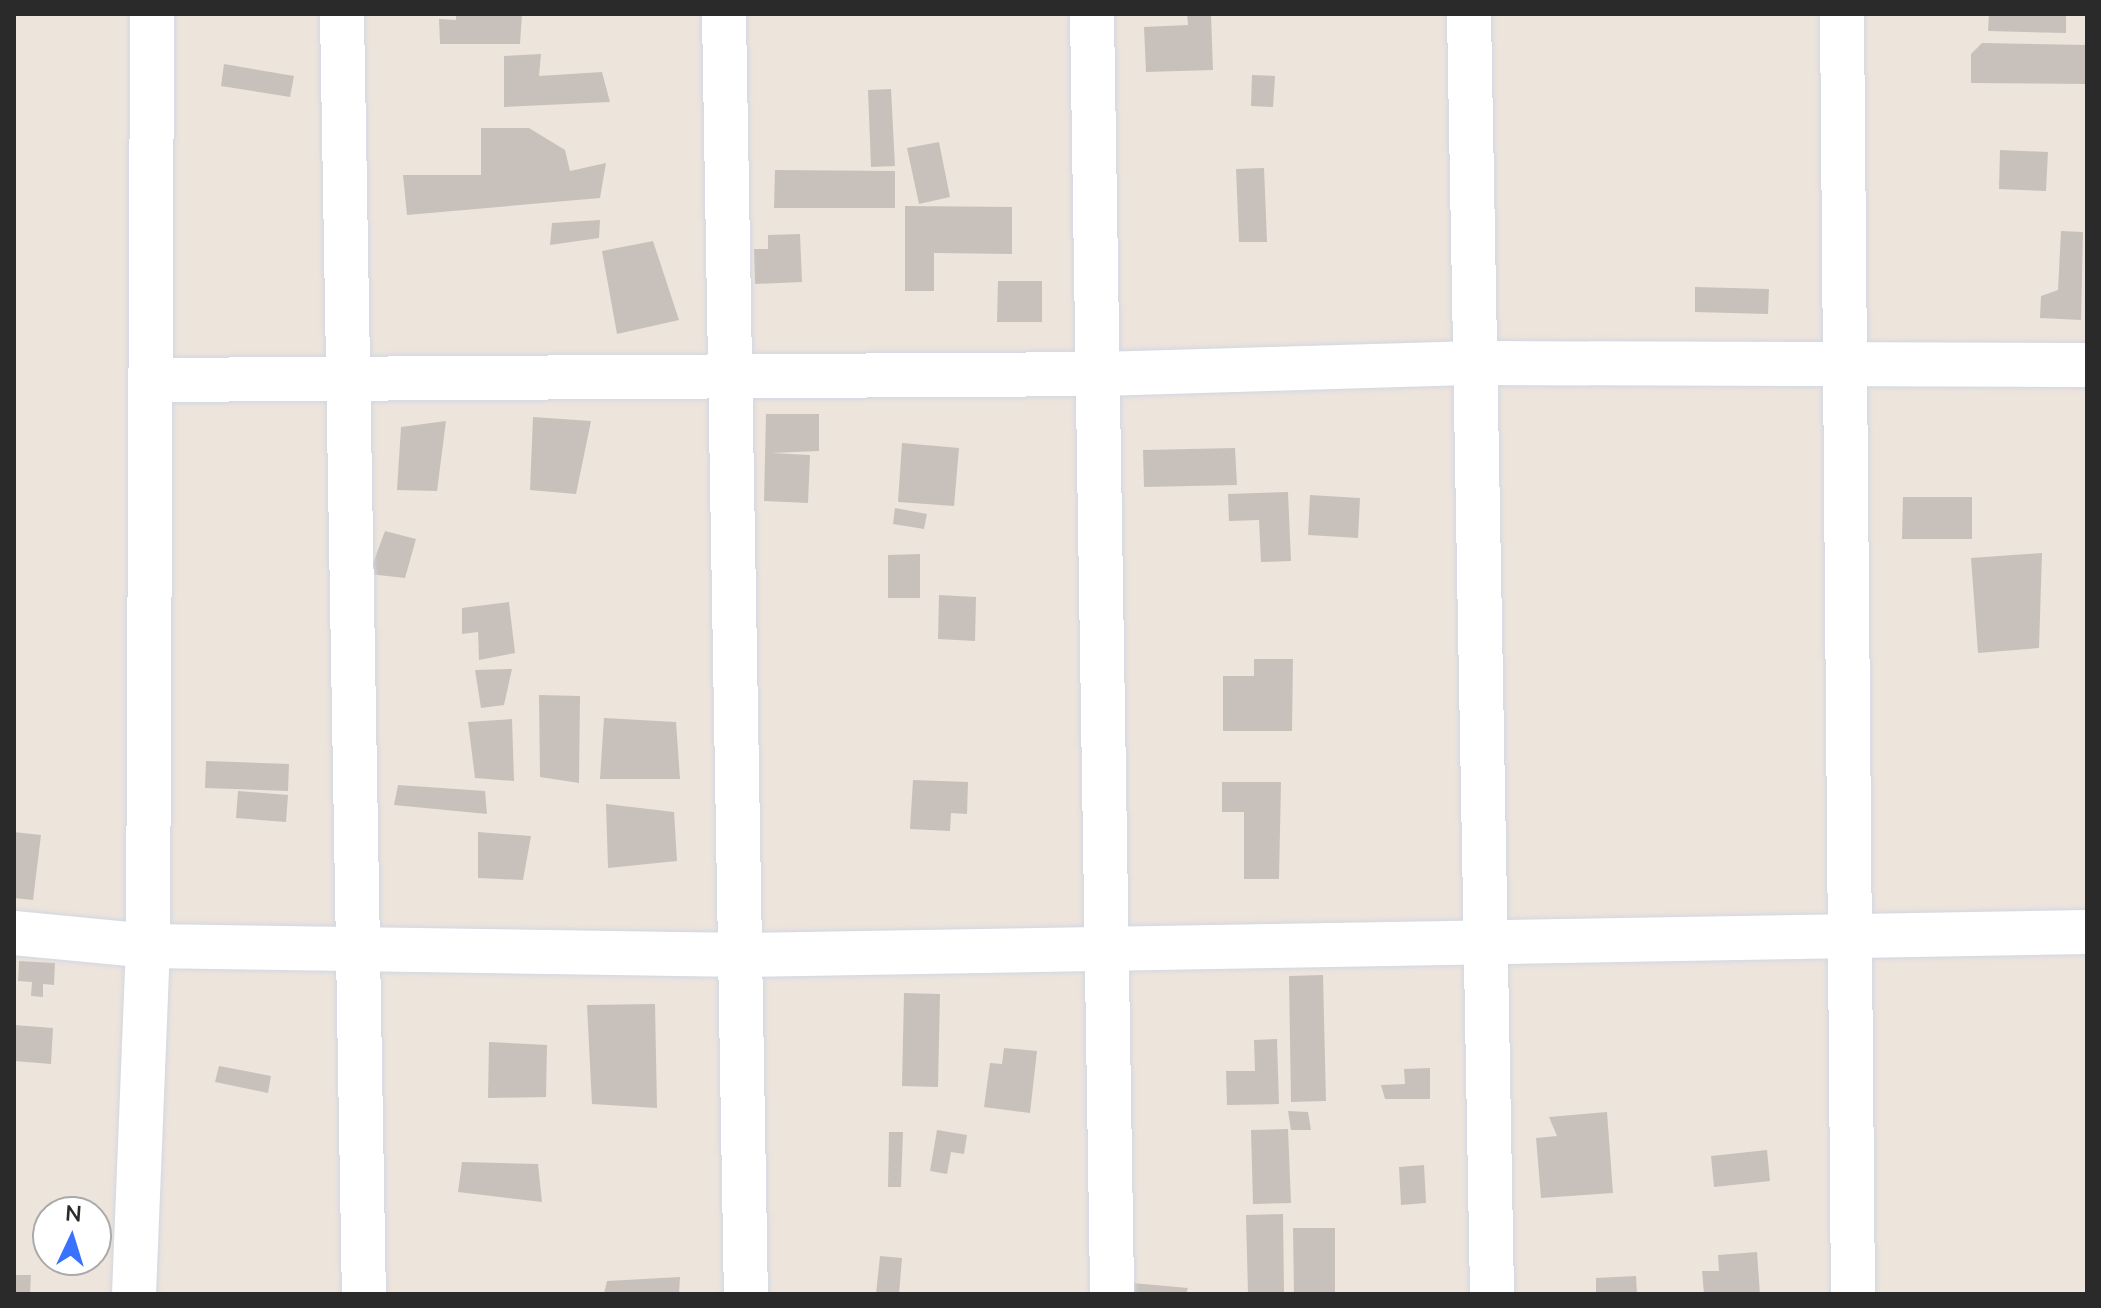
<!DOCTYPE html>
<style>
body{margin:0}
#map{position:relative;width:2101px;height:1308px;overflow:hidden;background:#ede4dc;font-family:"Nunito Sans",sans-serif}
div>[style]{position:absolute}
[style*='--x']{left:calc(var(--x)*1px);top:calc(var(--y)*1px);width:calc(var(--w)*1px);rotate:calc(var(--a)*1deg)}
.building>*{inset:0;background:#c8c1bb}
.roads{filter:drop-shadow(0 0 2px #d1d7e3) drop-shadow(0 0 2px #d1d7e3)}
.minor>*{height:44px;margin:-22px;padding:0 22px;transform-origin:22px;border-radius:22px;background:#fff}
span{translate:-50% -50%;white-space:nowrap;text-align:center;line-height:1.15;-webkit-text-stroke:6px #fff;paint-order:stroke}
.frame{position:absolute;inset:0;border:16px solid #2a2a2a;pointer-events:none}
.north{position:absolute;left:32px;top:1196px;width:80px;height:80px;box-sizing:border-box;background:#fff;border:2px solid #aaa;border-radius:50%;rotate:4deg;font-size:22px;font-weight:700;line-height:32px;text-align:center;color:#2a2a2a}
.north::after{content:'';display:block;margin:auto;width:28px;height:36px;background:#3872fe;clip-path:polygon(50% 0,100% 100%,50% 72%,0 100%)}
</style>
<div id="map">
<div class="building">
<div style="clip-path:polygon(456px 14px,522px 14px,520px 44px,440px 44px,439px 19px,456px 20px)"></div>
<div style="clip-path:polygon(1187px 14px,1211px 14px,1213px 70px,1146px 72px,1144px 27px,1188px 25px)"></div>
<div style="clip-path:polygon(1989px 14px,2066px 14px,2066px 33px,1988px 31px)"></div>
<div style="clip-path:polygon(1982px 43px,2087px 45px,2087px 84px,1971px 83px,1971px 54px)"></div>
<div style="clip-path:polygon(541px 54px,539px 76px,602px 72px,610px 102px,504px 107px,504px 56px)"></div>
<div style="clip-path:polygon(224px 64px,294px 76px,290px 97px,221px 86px)"></div>
<div style="clip-path:polygon(1252px 75px,1275px 76px,1273px 107px,1251px 106px)"></div>
<div style="clip-path:polygon(891px 89px,895px 166px,871px 167px,868px 90px)"></div>
<div style="clip-path:polygon(481px 128px,529px 128px,565px 150px,570px 171px,606px 163px,600px 198px,407px 215px,403px 175px,481px 175px)"></div>
<div style="clip-path:polygon(939px 142px,950px 197px,919px 204px,907px 148px)"></div>
<div style="clip-path:polygon(2000px 150px,2048px 152px,2046px 191px,1999px 189px)"></div>
<div style="clip-path:polygon(1264px 168px,1267px 242px,1239px 242px,1236px 169px)"></div>
<div style="clip-path:polygon(775px 170px,895px 171px,895px 208px,774px 208px)"></div>
<div style="clip-path:polygon(905px 206px,1012px 207px,1012px 254px,934px 253px,934px 291px,905px 291px)"></div>
<div style="clip-path:polygon(600px 220px,599px 238px,550px 245px,552px 223px)"></div>
<div style="clip-path:polygon(2061px 231px,2083px 232px,2081px 320px,2040px 318px,2041px 296px,2058px 290px)"></div>
<div style="clip-path:polygon(800px 234px,802px 282px,755px 284px,754px 249px,768px 249px,768px 235px)"></div>
<div style="clip-path:polygon(653px 241px,679px 320px,617px 334px,602px 251px)"></div>
<div style="clip-path:polygon(998px 281px,1042px 281px,1042px 322px,997px 322px)"></div>
<div style="clip-path:polygon(1695px 287px,1769px 289px,1768px 314px,1695px 312px)"></div>
<div style="clip-path:polygon(766px 414px,819px 414px,819px 451px,772px 453px,810px 455px,808px 503px,764px 501px)"></div>
<div style="clip-path:polygon(533px 417px,591px 421px,576px 494px,530px 490px)"></div>
<div style="clip-path:polygon(446px 421px,437px 491px,397px 490px,401px 427px)"></div>
<div style="clip-path:polygon(902px 443px,959px 448px,954px 506px,898px 502px)"></div>
<div style="clip-path:polygon(1235px 448px,1237px 485px,1144px 487px,1143px 450px)"></div>
<div style="clip-path:polygon(1288px 492px,1291px 561px,1261px 562px,1259px 520px,1229px 521px,1228px 494px)"></div>
<div style="clip-path:polygon(1310px 495px,1360px 498px,1358px 538px,1308px 535px)"></div>
<div style="clip-path:polygon(1903px 497px,1972px 497px,1972px 539px,1902px 539px)"></div>
<div style="clip-path:polygon(895px 508px,927px 514px,924px 529px,893px 524px)"></div>
<div style="clip-path:polygon(385px 531px,416px 539px,405px 578px,369px 574px)"></div>
<div style="clip-path:polygon(2042px 553px,2039px 648px,1978px 653px,1971px 558px)"></div>
<div style="clip-path:polygon(920px 554px,920px 598px,888px 598px,888px 555px)"></div>
<div style="clip-path:polygon(939px 595px,976px 597px,975px 641px,938px 639px)"></div>
<div style="clip-path:polygon(509px 602px,515px 653px,479px 660px,478px 632px,462px 634px,462px 608px)"></div>
<div style="clip-path:polygon(1254px 659px,1293px 659px,1292px 731px,1223px 731px,1223px 676px,1254px 676px)"></div>
<div style="clip-path:polygon(512px 669px,504px 705px,481px 708px,475px 670px)"></div>
<div style="clip-path:polygon(539px 695px,580px 696px,579px 783px,540px 777px)"></div>
<div style="clip-path:polygon(604px 718px,676px 722px,680px 779px,600px 779px)"></div>
<div style="clip-path:polygon(512px 719px,514px 781px,475px 778px,468px 722px)"></div>
<div style="clip-path:polygon(206px 761px,289px 764px,288px 791px,205px 788px)"></div>
<div style="clip-path:polygon(913px 780px,968px 782px,967px 814px,951px 813px,950px 831px,910px 829px)"></div>
<div style="clip-path:polygon(1222px 782px,1281px 782px,1279px 879px,1244px 879px,1244px 812px,1222px 812px)"></div>
<div style="clip-path:polygon(398px 785px,485px 791px,487px 814px,394px 805px)"></div>
<div style="clip-path:polygon(238px 791px,288px 795px,286px 822px,236px 818px)"></div>
<div style="clip-path:polygon(606px 804px,674px 812px,677px 861px,608px 868px)"></div>
<div style="clip-path:polygon(14px 832px,41px 835px,33px 900px,14px 898px)"></div>
<div style="clip-path:polygon(478px 832px,531px 836px,523px 880px,478px 878px)"></div>
<div style="clip-path:polygon(19px 961px,55px 963px,54px 985px,43px 984px,43px 997px,31px 996px,32px 982px,18px 981px)"></div>
<div style="clip-path:polygon(1323px 975px,1326px 1101px,1291px 1102px,1289px 976px)"></div>
<div style="clip-path:polygon(904px 993px,940px 994px,938px 1087px,902px 1086px)"></div>
<div style="clip-path:polygon(655px 1004px,657px 1108px,592px 1104px,587px 1005px)"></div>
<div style="clip-path:polygon(14px 1025px,53px 1028px,51px 1064px,14px 1061px)"></div>
<div style="clip-path:polygon(1277px 1039px,1279px 1104px,1227px 1105px,1226px 1071px,1255px 1071px,1254px 1040px)"></div>
<div style="clip-path:polygon(489px 1042px,547px 1045px,546px 1097px,488px 1098px)"></div>
<div style="clip-path:polygon(1004px 1048px,1037px 1051px,1030px 1113px,984px 1107px,990px 1063px,1002px 1064px)"></div>
<div style="clip-path:polygon(219px 1066px,271px 1076px,268px 1093px,215px 1082px)"></div>
<div style="clip-path:polygon(1430px 1068px,1430px 1099px,1385px 1099px,1381px 1085px,1405px 1084px,1404px 1069px)"></div>
<div style="clip-path:polygon(1288px 1111px,1308px 1112px,1311px 1130px,1291px 1130px)"></div>
<div style="clip-path:polygon(1607px 1112px,1613px 1193px,1541px 1198px,1536px 1138px,1557px 1136px,1549px 1117px)"></div>
<div style="clip-path:polygon(1288px 1129px,1291px 1203px,1253px 1204px,1251px 1130px)"></div>
<div style="clip-path:polygon(937px 1130px,967px 1135px,964px 1154px,951px 1152px,947px 1174px,930px 1171px)"></div>
<div style="clip-path:polygon(889px 1132px,903px 1132px,901px 1187px,888px 1187px)"></div>
<div style="clip-path:polygon(1767px 1150px,1770px 1181px,1714px 1187px,1711px 1156px)"></div>
<div style="clip-path:polygon(462px 1162px,538px 1164px,542px 1202px,458px 1192px)"></div>
<div style="clip-path:polygon(1424px 1165px,1426px 1203px,1401px 1205px,1399px 1167px)"></div>
<div style="clip-path:polygon(1283px 1214px,1284px 1294px,1248px 1294px,1246px 1215px)"></div>
<div style="clip-path:polygon(1293px 1228px,1335px 1228px,1335px 1294px,1294px 1294px)"></div>
<div style="clip-path:polygon(1757px 1252px,1760px 1294px,1704px 1294px,1702px 1271px,1719px 1271px,1718px 1255px)"></div>
<div style="clip-path:polygon(880px 1256px,902px 1258px,899px 1294px,876px 1294px)"></div>
<div style="clip-path:polygon(14px 1275px,31px 1275px,30px 1294px,14px 1294px)"></div>
<div style="clip-path:polygon(1636px 1276px,1637px 1294px,1596px 1294px,1596px 1278px)"></div>
<div style="clip-path:polygon(680px 1277px,679px 1294px,604px 1294px,607px 1281px)"></div>
<div style="clip-path:polygon(1132px 1283px,1188px 1288px,1186px 1294px,1130px 1294px)"></div>
</div>
<div class="roads">
<div class="minor">
<div style="--x:342;--y:14;--w:1280;--a:89.02"></div>
<div style="--x:724;--y:14;--w:1280;--a:89.02"></div>
<div style="--x:1092;--y:14;--w:1280;--a:89.1"></div>
<div style="--x:1469;--y:14;--w:1280;--a:88.97"></div>
<div style="--x:1842;--y:14;--w:1280;--a:89.51"></div>
<div style="--x:151;--y:380;--w:950;--a:-0.36"></div>
<div style="--x:1101;--y:374;--w:375;--a:-1.7"></div>
<div style="--x:1476;--y:363;--w:611;--a:0.19"></div>
<div style="--x:14;--y:933;--w:135;--a:5.5"></div>
<div style="--x:148;--y:946;--w:595;--a:0.87"></div>
<div style="--x:743;--y:955;--w:1344;--a:-0.98"></div>
<div style="--x:134;--y:1294;--w:348;--a:-87.7"></div>
<div style="--x:148;--y:946;--w:932;--a:-89.75"></div>
</div>
</div>
<div class="frame"></div>
<div class="north">N</div>
</div>
